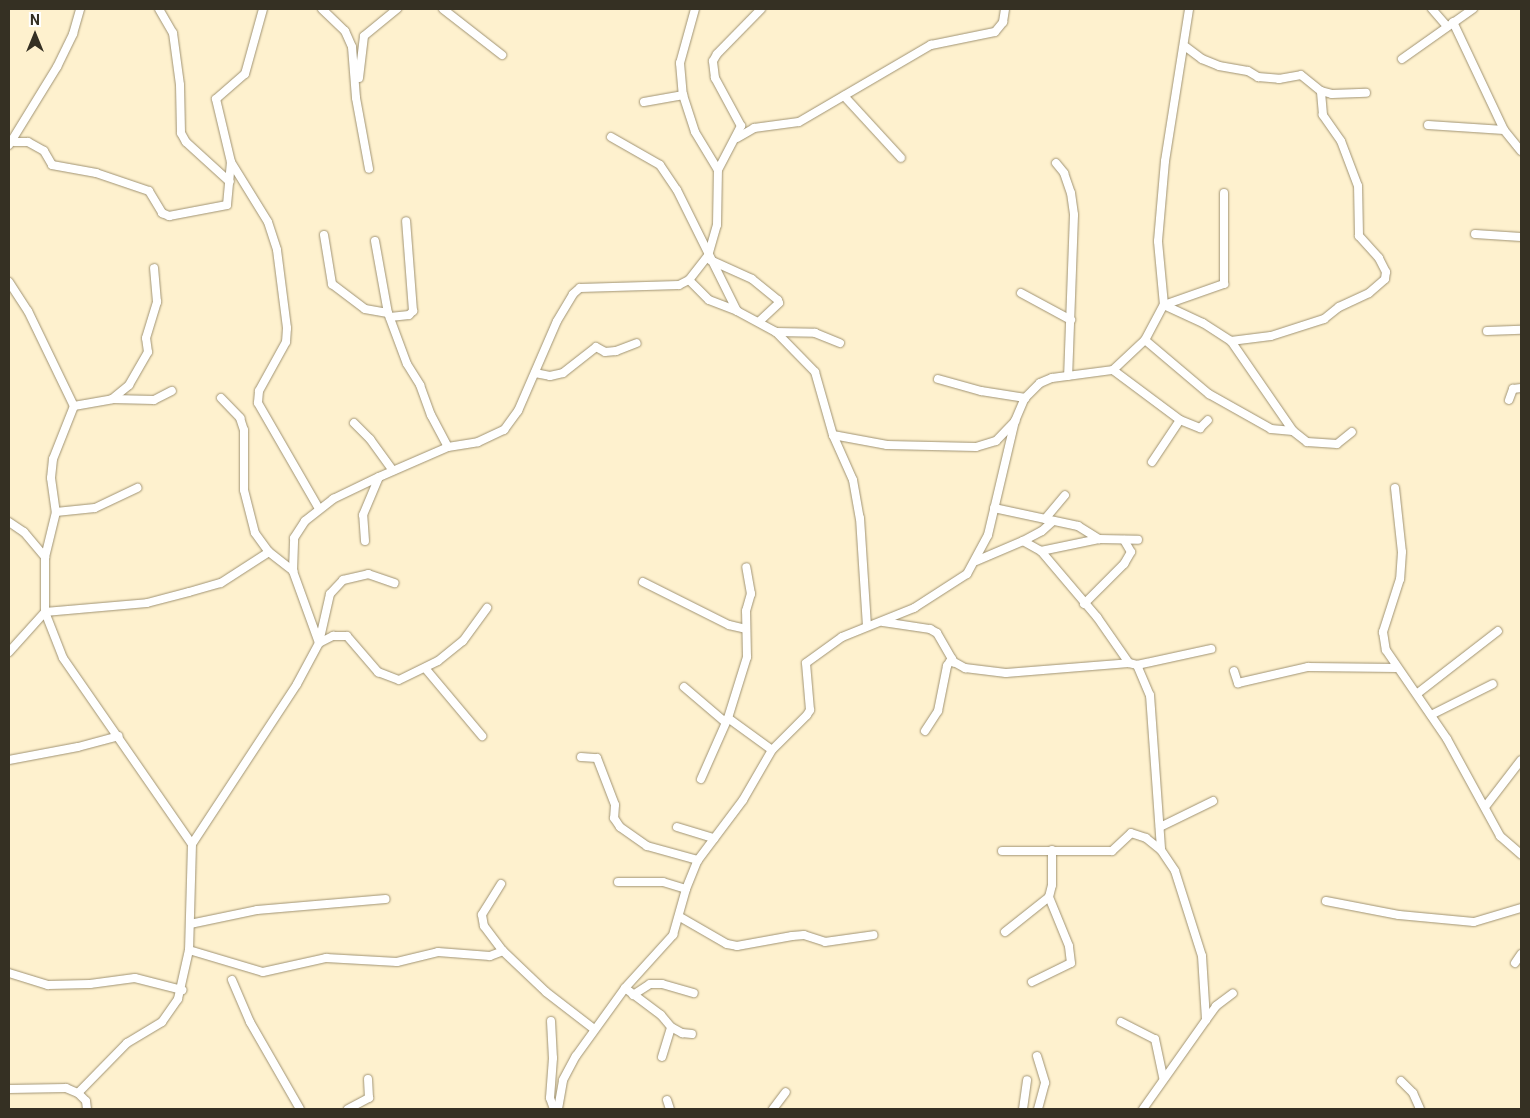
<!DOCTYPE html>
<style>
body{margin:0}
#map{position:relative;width:1530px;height:1118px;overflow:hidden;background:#fef1ce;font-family:Roboto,sans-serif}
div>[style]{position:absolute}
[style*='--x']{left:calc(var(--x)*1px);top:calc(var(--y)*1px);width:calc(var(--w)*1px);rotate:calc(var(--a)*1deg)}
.roads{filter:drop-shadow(0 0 1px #a09373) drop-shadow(0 0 1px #a09373)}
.minor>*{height:8px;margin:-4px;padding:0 4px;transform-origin:4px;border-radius:4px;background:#fff}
span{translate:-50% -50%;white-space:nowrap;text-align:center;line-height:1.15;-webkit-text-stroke:5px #fff;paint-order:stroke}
.frame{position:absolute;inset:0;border:10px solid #353023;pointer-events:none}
.north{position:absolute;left:10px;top:10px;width:50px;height:50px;-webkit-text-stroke:4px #fff;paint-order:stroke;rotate:0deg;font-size:14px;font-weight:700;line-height:20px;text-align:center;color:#353023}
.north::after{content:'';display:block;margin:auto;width:18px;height:22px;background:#353023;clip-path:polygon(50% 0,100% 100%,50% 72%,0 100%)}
</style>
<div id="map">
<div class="roads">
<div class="minor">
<div style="--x:159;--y:9;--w:28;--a:60"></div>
<div style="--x:173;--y:33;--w:52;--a:82.3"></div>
<div style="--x:180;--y:85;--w:48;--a:88.8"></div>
<div style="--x:181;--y:133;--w:10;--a:61"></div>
<div style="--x:186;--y:142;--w:59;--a:42.3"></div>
<div style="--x:322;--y:9;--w:32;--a:44"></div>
<div style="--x:345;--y:31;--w:17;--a:66"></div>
<div style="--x:352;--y:47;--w:51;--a:85.5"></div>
<div style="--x:356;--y:98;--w:72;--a:79.6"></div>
<div style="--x:443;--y:9;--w:75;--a:37.9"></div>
<div style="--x:695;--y:9;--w:56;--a:105.5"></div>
<div style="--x:680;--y:63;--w:32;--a:85"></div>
<div style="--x:683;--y:95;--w:39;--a:72"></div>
<div style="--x:695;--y:132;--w:44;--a:58.8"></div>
<div style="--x:1432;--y:9;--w:23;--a:49"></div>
<div style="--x:1453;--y:22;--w:119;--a:64.7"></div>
<div style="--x:1504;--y:130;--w:27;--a:51"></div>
<div style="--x:1186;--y:47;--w:20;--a:37"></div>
<div style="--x:1202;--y:59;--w:18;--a:22"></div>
<div style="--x:1219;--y:66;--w:29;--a:10"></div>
<div style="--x:1248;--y:71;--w:12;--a:31"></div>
<div style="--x:1258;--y:77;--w:21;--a:5"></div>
<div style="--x:1279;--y:79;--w:22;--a:-10"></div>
<div style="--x:1301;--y:75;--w:26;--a:39"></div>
<div style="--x:1321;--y:91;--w:11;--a:15"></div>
<div style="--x:1332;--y:94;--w:34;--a:-2"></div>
<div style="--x:1402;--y:59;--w:87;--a:-35.2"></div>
<div style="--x:359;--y:78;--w:42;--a:-83.2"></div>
<div style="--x:364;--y:36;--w:43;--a:-39.3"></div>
<div style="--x:844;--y:96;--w:84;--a:47.4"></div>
<div style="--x:644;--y:102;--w:40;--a:-10"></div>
<div style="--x:1428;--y:125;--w:76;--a:3.8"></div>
<div style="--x:611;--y:137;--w:56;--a:29.7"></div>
<div style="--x:660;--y:165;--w:30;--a:56"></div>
<div style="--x:677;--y:190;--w:135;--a:63.6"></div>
<div style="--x:737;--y:311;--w:44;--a:28.3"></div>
<div style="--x:776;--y:332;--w:56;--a:45.7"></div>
<div style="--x:815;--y:372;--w:66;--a:74.1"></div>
<div style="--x:833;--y:435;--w:49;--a:66"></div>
<div style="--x:853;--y:480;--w:39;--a:80"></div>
<div style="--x:860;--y:518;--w:107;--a:86.3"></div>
<div style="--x:737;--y:138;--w:20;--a:-30"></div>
<div style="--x:754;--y:128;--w:45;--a:-7.6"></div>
<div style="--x:799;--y:122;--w:153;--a:-30.3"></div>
<div style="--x:931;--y:45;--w:65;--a:-11.5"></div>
<div style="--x:995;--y:32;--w:13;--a:-51"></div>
<div style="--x:1003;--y:22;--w:13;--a:-81"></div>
<div style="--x:14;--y:142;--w:14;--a:0"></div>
<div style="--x:28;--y:142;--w:18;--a:29"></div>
<div style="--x:44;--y:151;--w:16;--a:60"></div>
<div style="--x:52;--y:165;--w:45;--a:10.3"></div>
<div style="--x:96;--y:173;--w:56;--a:18.8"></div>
<div style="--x:149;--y:191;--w:26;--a:59"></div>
<div style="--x:162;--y:213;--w:8;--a:23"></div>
<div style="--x:169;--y:216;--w:59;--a:-10.7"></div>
<div style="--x:227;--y:205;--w:43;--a:-84.7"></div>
<div style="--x:231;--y:162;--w:65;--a:-103.4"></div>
<div style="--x:216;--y:99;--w:38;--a:-41"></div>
<div style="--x:245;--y:74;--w:67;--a:-74.5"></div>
<div style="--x:9;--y:145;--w:92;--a:-58.4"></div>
<div style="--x:57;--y:67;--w:37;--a:-64"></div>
<div style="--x:73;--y:34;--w:26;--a:-74"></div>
<div style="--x:231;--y:162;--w:70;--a:58.3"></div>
<div style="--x:268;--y:222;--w:29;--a:72"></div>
<div style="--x:277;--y:250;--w:79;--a:82.7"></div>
<div style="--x:287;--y:328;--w:14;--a:94"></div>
<div style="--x:286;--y:342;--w:56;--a:118.9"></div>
<div style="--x:259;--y:391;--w:12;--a:95"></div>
<div style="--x:258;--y:403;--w:120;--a:60"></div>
<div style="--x:1056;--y:163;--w:13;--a:51"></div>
<div style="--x:1064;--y:173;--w:21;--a:71"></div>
<div style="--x:1071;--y:193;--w:22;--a:82"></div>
<div style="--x:1074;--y:215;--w:161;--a:92.1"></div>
<div style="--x:1475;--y:234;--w:46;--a:3.7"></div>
<div style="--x:324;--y:235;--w:50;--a:80.7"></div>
<div style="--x:332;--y:284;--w:41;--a:37.1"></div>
<div style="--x:365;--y:309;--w:23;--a:10"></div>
<div style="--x:375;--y:241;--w:73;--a:79.8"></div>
<div style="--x:388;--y:313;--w:54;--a:69.6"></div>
<div style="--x:407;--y:364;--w:25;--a:58"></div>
<div style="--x:420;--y:385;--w:32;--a:70"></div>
<div style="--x:431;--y:415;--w:36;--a:62"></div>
<div style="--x:710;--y:260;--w:46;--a:24.3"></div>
<div style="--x:752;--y:279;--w:33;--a:39"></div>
<div style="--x:778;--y:300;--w:3;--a:72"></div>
<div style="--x:779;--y:303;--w:26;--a:137"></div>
<div style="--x:689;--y:280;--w:28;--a:45"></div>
<div style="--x:709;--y:300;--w:30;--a:21"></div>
<div style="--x:9;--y:282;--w:35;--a:57"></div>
<div style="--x:28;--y:311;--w:106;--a:64.2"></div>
<div style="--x:74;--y:406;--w:57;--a:111.6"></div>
<div style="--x:53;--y:459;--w:19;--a:96"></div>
<div style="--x:51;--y:478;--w:34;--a:82"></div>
<div style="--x:56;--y:512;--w:46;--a:103.7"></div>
<div style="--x:1021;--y:293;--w:57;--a:28.4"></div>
<div style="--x:1164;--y:305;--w:43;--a:24.8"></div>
<div style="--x:1203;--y:323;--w:33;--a:33"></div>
<div style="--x:1231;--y:341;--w:40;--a:-7.1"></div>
<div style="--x:1271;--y:336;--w:56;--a:-17.8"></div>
<div style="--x:1324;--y:319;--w:19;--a:-39"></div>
<div style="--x:1339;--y:307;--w:33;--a:-25"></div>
<div style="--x:1369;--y:293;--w:21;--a:-41"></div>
<div style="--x:1385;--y:279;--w:7;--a:-82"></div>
<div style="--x:1386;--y:272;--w:16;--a:-117"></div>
<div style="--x:1379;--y:258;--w:30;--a:-132"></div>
<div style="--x:1359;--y:236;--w:50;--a:-91.1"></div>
<div style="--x:1358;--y:186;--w:48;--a:-110.7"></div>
<div style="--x:1341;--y:141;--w:32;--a:-125"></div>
<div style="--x:1323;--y:115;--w:24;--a:-95"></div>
<div style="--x:1164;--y:305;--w:64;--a:-19.3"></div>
<div style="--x:1224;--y:284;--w:91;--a:-90"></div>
<div style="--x:390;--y:317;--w:19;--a:-6"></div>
<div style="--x:409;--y:315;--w:6;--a:-45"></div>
<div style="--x:413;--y:311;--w:90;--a:-94.4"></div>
<div style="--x:1487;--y:331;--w:34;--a:-2"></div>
<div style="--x:776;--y:332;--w:39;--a:1"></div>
<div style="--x:815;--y:333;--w:27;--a:22"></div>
<div style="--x:1145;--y:340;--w:84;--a:40.2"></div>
<div style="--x:1209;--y:394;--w:71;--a:29.4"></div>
<div style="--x:1271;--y:429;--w:22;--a:5"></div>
<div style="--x:1231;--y:341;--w:109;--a:55.4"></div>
<div style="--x:1293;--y:431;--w:18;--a:38"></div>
<div style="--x:1307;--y:442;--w:30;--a:4"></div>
<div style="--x:1337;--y:444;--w:19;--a:-39"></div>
<div style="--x:1113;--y:370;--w:84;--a:36.7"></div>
<div style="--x:1180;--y:420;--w:22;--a:22"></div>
<div style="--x:1200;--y:428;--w:11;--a:-45"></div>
<div style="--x:535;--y:373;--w:15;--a:11"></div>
<div style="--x:550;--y:376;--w:13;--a:-13"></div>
<div style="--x:563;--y:373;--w:42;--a:-38.2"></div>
<div style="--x:596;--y:347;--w:10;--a:29"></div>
<div style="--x:605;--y:352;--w:11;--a:-5"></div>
<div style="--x:616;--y:351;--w:22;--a:-21"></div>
<div style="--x:938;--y:379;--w:45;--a:15.6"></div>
<div style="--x:981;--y:391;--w:45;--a:9"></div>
<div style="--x:221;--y:398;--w:28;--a:46"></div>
<div style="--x:240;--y:418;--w:13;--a:72"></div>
<div style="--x:244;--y:430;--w:60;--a:90"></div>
<div style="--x:244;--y:490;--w:44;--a:75.7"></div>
<div style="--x:255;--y:533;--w:24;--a:54"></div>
<div style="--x:269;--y:552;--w:31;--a:38"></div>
<div style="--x:112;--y:399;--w:22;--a:-39"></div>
<div style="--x:129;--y:385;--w:38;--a:-60"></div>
<div style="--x:148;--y:352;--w:14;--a:-98"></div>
<div style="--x:146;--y:338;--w:38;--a:-73"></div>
<div style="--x:157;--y:302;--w:34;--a:-95"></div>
<div style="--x:1509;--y:400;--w:12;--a:-70"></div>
<div style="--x:1513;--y:389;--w:8;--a:-7"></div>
<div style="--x:74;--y:406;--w:39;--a:-10"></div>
<div style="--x:112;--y:399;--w:42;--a:1.4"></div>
<div style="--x:154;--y:400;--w:20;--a:-27"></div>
<div style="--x:354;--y:423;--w:23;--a:45"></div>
<div style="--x:370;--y:439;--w:39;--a:54"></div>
<div style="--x:833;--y:435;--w:55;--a:10.5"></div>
<div style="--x:887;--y:445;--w:89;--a:1.3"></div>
<div style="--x:976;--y:447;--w:21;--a:-17"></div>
<div style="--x:996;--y:441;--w:28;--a:-46"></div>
<div style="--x:1152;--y:462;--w:50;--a:-56.3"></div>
<div style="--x:1395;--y:488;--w:64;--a:83.8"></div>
<div style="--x:1402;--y:552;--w:27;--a:94"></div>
<div style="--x:1400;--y:579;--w:56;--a:107.8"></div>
<div style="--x:1383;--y:632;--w:18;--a:81"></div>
<div style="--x:1386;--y:650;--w:108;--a:55.6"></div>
<div style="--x:1447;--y:739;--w:111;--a:61.3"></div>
<div style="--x:1500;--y:836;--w:28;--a:41"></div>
<div style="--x:994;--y:508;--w:86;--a:12.1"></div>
<div style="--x:1078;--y:526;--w:25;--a:32"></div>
<div style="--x:56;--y:512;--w:39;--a:-6"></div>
<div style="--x:95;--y:508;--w:47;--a:-25.5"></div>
<div style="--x:1045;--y:519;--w:31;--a:-50"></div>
<div style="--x:9;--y:522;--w:18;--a:34"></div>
<div style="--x:24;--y:532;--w:33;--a:50"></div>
<div style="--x:45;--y:557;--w:55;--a:90"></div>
<div style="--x:45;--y:612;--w:49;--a:68.6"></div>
<div style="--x:63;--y:658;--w:226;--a:55.3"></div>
<div style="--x:192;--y:844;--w:106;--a:91.6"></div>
<div style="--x:189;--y:950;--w:50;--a:102.7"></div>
<div style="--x:178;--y:999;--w:28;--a:125"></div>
<div style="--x:162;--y:1022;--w:41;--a:149"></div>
<div style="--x:127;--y:1043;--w:70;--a:134.4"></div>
<div style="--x:78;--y:1093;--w:11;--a:45"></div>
<div style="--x:86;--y:1101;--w:8;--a:83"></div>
<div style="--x:365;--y:541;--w:26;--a:-94"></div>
<div style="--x:363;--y:515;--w:41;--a:-67.2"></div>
<div style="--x:1023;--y:541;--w:21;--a:-28"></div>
<div style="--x:1042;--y:531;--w:13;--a:-42"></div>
<div style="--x:1041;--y:551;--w:87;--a:49.7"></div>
<div style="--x:1097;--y:617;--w:56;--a:55.2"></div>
<div style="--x:976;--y:561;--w:51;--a:-23.1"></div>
<div style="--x:1023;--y:541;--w:21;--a:29"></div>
<div style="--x:1041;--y:551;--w:59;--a:-11.7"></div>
<div style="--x:1099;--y:539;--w:39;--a:1"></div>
<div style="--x:643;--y:582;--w:96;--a:26.6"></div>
<div style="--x:729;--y:625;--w:17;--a:13"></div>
<div style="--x:1084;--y:604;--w:57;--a:-45"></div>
<div style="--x:1124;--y:564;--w:14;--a:-60"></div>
<div style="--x:1131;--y:552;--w:14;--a:-120"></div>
<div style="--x:883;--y:622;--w:48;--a:8.5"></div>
<div style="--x:930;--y:629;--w:8;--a:30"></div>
<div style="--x:937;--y:633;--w:34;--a:60"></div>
<div style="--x:954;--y:662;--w:13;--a:29"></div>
<div style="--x:965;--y:668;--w:41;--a:7"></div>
<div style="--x:1006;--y:673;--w:123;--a:-4.6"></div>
<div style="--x:1129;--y:663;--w:8;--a:14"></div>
<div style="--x:1137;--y:665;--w:76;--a:-12.2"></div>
<div style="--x:320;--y:638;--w:45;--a:-77.2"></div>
<div style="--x:330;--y:594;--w:19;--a:-47"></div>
<div style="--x:343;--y:580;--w:26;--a:-13"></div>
<div style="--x:368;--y:574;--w:28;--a:19"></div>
<div style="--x:319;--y:643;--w:16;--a:-27"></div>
<div style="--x:333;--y:636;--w:14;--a:0"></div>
<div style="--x:347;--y:636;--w:48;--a:49.3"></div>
<div style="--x:378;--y:672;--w:22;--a:21"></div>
<div style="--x:399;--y:680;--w:43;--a:-26"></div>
<div style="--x:438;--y:661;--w:32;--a:-39"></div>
<div style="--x:463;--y:641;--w:41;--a:-54"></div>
<div style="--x:9;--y:652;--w:54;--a:-48"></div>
<div style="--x:45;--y:612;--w:102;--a:-5"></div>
<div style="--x:147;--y:603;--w:43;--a:-14.7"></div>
<div style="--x:189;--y:592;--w:33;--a:-16"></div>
<div style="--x:221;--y:583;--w:57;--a:-32.9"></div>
<div style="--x:1137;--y:665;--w:33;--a:67"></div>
<div style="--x:1150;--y:695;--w:155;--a:85.9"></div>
<div style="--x:425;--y:668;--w:89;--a:50"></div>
<div style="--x:1234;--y:671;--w:13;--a:72"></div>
<div style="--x:1238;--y:683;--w:72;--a:-12.9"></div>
<div style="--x:1308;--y:667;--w:89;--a:0.6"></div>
<div style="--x:684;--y:687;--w:54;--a:40.5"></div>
<div style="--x:1418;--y:693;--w:101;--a:-37.8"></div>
<div style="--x:1431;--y:715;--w:69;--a:-26.6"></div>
<div style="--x:728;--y:718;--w:64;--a:-72.7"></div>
<div style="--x:747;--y:657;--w:46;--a:-91.2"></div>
<div style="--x:746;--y:611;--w:18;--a:-74"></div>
<div style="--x:751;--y:594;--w:27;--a:-100"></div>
<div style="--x:925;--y:731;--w:24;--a:-57"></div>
<div style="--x:938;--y:711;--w:46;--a:-78.7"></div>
<div style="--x:947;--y:666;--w:9;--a:-58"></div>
<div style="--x:581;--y:757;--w:16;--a:4"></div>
<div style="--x:597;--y:758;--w:50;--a:69"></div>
<div style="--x:615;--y:805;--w:13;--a:94"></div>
<div style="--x:614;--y:818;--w:11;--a:56"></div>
<div style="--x:620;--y:827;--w:33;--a:35"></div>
<div style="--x:647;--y:846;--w:53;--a:15.4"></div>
<div style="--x:9;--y:760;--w:70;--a:-10.7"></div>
<div style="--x:78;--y:747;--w:42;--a:-15"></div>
<div style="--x:701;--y:779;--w:67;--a:-66.1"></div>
<div style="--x:728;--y:718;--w:54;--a:36"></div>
<div style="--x:1485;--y:807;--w:59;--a:-52.5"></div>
<div style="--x:677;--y:827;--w:39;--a:17"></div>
<div style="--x:1160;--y:827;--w:59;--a:-26.1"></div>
<div style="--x:192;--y:844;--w:191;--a:-56.7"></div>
<div style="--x:297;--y:684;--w:47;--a:-61.8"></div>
<div style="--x:319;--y:643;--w:77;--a:-109.9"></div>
<div style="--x:293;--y:571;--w:33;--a:-88"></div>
<div style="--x:294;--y:538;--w:20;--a:-57"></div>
<div style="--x:305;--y:521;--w:36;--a:-38"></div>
<div style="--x:333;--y:499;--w:51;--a:-25.6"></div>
<div style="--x:379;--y:477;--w:75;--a:-23.5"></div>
<div style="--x:448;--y:447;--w:30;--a:-9"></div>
<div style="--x:478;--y:442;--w:29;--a:-25"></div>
<div style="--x:504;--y:430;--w:24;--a:-54"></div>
<div style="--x:518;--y:411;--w:98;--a:-66.6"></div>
<div style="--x:557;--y:321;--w:31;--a:-59"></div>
<div style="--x:573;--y:294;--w:9;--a:-41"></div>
<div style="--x:580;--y:288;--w:99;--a:-1.7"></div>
<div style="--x:679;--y:285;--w:11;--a:-27"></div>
<div style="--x:689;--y:280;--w:31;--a:-52"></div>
<div style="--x:708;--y:256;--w:32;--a:-74"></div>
<div style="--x:717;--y:225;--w:55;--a:-89"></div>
<div style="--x:718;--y:170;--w:50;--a:-62.4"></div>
<div style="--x:741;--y:126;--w:55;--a:-118.4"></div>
<div style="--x:715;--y:78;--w:17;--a:-97"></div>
<div style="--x:713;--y:61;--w:8;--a:-60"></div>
<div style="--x:717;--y:54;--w:63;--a:-45.6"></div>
<div style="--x:1002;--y:851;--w:110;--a:0"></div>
<div style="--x:1112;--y:851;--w:26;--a:-43"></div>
<div style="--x:1131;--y:833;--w:16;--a:18"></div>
<div style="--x:1146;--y:838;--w:19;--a:39"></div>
<div style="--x:1161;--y:850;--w:25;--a:56"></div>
<div style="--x:1175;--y:871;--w:89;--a:72.4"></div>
<div style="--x:1202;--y:956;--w:64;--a:86.4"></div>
<div style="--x:1206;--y:1020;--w:109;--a:125.3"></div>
<div style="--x:618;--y:882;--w:45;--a:0"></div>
<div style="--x:663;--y:882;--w:24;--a:17"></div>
<div style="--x:501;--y:884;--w:36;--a:122"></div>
<div style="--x:482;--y:915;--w:11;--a:80"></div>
<div style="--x:484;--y:926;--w:31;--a:53"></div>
<div style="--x:503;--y:951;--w:59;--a:43.6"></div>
<div style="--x:546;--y:992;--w:61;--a:37.6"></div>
<div style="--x:1326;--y:901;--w:74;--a:10.9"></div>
<div style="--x:1399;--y:915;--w:75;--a:5.3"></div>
<div style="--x:1474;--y:922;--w:49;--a:-16.6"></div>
<div style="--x:680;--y:917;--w:54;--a:29.9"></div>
<div style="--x:727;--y:944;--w:10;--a:11"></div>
<div style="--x:737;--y:946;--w:56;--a:-10.3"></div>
<div style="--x:792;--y:936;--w:12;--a:-5"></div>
<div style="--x:804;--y:935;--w:22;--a:18"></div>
<div style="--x:825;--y:942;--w:49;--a:-8.1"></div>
<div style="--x:190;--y:924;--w:68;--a:-11.8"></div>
<div style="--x:257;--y:910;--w:129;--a:-4.9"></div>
<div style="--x:1005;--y:932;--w:56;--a:-38.5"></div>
<div style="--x:1049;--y:897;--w:12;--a:-76"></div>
<div style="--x:1052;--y:885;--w:35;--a:-90"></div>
<div style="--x:189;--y:950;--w:77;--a:16.6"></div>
<div style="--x:263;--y:972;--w:65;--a:-12.5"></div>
<div style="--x:326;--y:958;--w:71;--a:3.2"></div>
<div style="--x:397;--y:962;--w:42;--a:-13.7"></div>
<div style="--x:438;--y:952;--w:52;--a:4.4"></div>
<div style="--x:490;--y:956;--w:14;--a:-21"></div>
<div style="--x:1515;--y:963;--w:11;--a:-56"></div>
<div style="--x:9;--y:973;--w:41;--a:17.1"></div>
<div style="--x:48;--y:985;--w:42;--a:-1.4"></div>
<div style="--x:90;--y:984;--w:45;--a:-7.6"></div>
<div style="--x:135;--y:978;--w:49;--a:14.3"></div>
<div style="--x:232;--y:980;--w:46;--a:66.8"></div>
<div style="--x:250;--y:1022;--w:100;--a:60.1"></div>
<div style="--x:1032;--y:982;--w:43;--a:-26"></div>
<div style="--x:1071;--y:963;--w:17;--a:-97"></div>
<div style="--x:1069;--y:946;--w:53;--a:-112.2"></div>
<div style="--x:625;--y:988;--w:45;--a:36.9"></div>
<div style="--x:661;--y:1015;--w:16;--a:50"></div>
<div style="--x:671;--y:1027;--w:13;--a:29"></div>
<div style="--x:682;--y:1033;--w:10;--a:6"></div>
<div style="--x:633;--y:995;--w:20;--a:-33"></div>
<div style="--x:650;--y:984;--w:12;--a:0"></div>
<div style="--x:662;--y:984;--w:33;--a:16"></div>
<div style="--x:1206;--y:1020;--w:17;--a:-54"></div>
<div style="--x:1216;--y:1006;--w:21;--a:-37"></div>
<div style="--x:551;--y:1021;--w:37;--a:87"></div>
<div style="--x:553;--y:1058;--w:40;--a:94.3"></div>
<div style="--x:550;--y:1098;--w:12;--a:70"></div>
<div style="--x:1121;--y:1022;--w:38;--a:27"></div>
<div style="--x:1155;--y:1039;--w:40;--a:78"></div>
<div style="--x:1037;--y:1056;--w:28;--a:73"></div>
<div style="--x:1045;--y:1083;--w:27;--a:105"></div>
<div style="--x:662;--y:1057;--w:31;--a:-73"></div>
<div style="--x:1401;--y:1081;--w:17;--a:45"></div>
<div style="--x:1413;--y:1093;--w:17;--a:66"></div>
<div style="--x:9;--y:1089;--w:57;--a:-1"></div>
<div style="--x:66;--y:1088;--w:13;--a:23"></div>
<div style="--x:667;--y:1100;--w:9;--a:72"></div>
<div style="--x:348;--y:1109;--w:24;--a:-28"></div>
<div style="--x:369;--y:1098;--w:19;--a:-93"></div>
<div style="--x:558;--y:1109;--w:29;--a:-80"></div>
<div style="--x:563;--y:1080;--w:27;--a:-62"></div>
<div style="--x:576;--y:1056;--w:84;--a:-54.2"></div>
<div style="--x:625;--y:988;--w:72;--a:-47.8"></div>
<div style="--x:673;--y:935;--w:48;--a:-74.2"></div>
<div style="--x:686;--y:889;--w:31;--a:-68"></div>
<div style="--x:698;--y:860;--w:75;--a:-53.1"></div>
<div style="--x:743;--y:800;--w:58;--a:-59.9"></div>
<div style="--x:772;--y:750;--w:49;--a:-45"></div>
<div style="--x:807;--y:715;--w:6;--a:-59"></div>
<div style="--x:810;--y:710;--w:47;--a:-94.9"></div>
<div style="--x:806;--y:663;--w:44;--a:-35.8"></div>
<div style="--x:842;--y:637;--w:78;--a:-21.9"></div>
<div style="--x:914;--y:608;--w:63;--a:-32.7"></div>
<div style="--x:967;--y:574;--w:44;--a:-61.7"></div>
<div style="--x:988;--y:535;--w:117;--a:-76.7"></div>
<div style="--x:1015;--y:421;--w:25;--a:-67"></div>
<div style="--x:1025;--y:398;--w:21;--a:-45"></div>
<div style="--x:1040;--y:383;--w:13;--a:-23"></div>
<div style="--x:1052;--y:378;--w:62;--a:-7.5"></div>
<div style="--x:1113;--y:370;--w:44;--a:-43.2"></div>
<div style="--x:1145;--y:340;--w:40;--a:-62"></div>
<div style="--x:1164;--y:305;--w:64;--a:-95.4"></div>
<div style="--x:1158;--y:241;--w:80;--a:-85"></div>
<div style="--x:1165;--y:161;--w:154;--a:-81"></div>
<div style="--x:773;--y:1109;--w:21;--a:-53"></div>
<div style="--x:1023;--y:1109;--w:29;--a:-82"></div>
</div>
</div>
<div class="frame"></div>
<div class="north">N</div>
</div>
